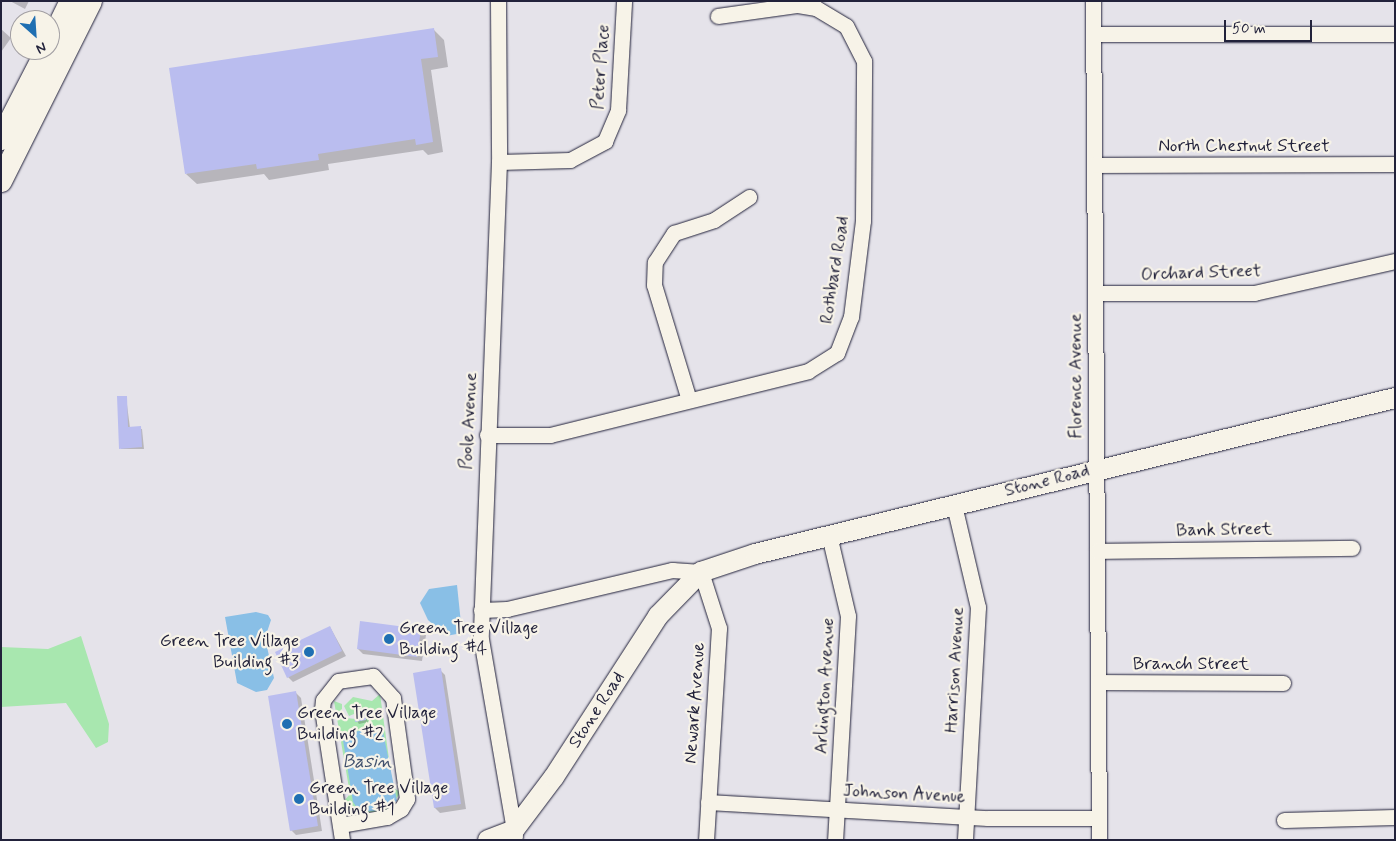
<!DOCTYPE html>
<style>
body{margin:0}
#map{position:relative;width:1396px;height:841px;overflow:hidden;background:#e5e3ea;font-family:Mynerve,sans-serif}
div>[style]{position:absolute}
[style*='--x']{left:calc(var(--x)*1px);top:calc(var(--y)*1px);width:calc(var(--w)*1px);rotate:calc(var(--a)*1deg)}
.green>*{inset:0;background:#a8e7af}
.water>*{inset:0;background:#89bfe6}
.shadow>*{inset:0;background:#0003}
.building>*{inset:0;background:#babdef}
.roads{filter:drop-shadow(0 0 1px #22223b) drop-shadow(0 0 1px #22223b)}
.minor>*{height:15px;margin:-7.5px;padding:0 7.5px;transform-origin:7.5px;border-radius:7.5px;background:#f7f3e8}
.major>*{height:20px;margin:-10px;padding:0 10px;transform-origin:10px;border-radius:10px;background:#f7f3e8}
.highway>*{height:22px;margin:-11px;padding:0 11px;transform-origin:11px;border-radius:11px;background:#f7f3e8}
.dots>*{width:14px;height:14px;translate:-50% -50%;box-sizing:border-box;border:2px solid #f7f3e8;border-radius:50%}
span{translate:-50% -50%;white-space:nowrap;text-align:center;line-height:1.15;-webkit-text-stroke:4.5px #f7f3e8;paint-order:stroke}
.street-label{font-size:18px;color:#22223b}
.poi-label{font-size:18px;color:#22223b}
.left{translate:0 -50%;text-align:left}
.right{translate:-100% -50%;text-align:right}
.water-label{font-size:19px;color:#41516e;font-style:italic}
.frame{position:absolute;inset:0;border:2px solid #22223b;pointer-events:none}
.north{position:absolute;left:10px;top:10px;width:50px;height:50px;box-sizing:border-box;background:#f7f3e8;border:1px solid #a29fa3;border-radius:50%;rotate:154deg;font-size:14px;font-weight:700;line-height:20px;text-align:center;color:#22223b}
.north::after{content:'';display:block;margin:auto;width:18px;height:22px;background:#1f6fb2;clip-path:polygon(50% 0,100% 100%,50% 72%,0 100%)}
.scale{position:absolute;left:1224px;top:20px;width:88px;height:22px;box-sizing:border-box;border:2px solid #22223b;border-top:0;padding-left:6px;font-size:15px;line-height:18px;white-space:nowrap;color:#22223b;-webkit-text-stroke:4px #f7f3e8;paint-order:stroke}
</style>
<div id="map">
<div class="green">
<div style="clip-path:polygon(81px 636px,109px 724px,108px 742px,96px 748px,66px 703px,1px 707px,1px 647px,48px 649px)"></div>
<div style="clip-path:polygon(380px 694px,393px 788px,401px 792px,388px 810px,349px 815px,344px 801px,350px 794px,334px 701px,342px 704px,342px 713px,346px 718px,366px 720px,364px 710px,349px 716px,344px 706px,353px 697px,372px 701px)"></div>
</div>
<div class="water">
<div style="clip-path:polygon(457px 585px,462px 633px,446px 636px,428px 620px,420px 603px,429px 589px)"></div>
<div style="clip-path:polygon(256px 612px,268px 615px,271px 620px,265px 638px,274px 678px,267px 690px,256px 692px,237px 683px,225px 617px)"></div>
<div style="clip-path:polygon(382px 727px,397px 801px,382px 810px,360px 812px,353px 802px,342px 734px)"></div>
</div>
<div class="shadow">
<div style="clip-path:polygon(10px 1px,29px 1px,25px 9px)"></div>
<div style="clip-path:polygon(1px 29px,11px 38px,1px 52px)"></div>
<div style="clip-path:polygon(433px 29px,444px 40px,448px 67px,431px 70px,443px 152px,428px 155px,423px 150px,328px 164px,329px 170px,269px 180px,264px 174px,197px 184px,186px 174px)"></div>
<div style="clip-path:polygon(126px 397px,130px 428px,142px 429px,144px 449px,121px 449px)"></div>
<div style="clip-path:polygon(330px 627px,346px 656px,293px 682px,288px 677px)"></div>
<div style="clip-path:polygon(421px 630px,426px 635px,422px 661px,363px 654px,358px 649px)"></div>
<div style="clip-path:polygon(440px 670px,445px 675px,466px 809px,440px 813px,435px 808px)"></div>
<div style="clip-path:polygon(296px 693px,301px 698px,322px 831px,296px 835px,291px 830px)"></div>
<div style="clip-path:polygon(364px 711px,368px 722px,359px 724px,357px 721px)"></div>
</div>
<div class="building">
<div style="clip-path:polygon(434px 28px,438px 57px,421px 59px,433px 142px,416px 145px,415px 139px,318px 154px,319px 160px,257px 169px,256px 164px,185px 174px,169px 68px)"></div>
<div style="clip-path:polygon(117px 396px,127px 396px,128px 427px,141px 426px,142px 447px,119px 449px)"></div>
<div style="clip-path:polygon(360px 621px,421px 629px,417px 657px,357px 649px)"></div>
<div style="clip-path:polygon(330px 626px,342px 651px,287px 678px,275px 652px)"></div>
<div style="clip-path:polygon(441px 668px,461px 804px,434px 808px,413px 673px)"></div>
<div style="clip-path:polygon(296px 691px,318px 826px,290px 831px,268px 696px)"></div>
<div style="clip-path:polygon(364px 710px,366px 720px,355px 722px,354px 711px)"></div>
</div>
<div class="roads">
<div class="minor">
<div style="--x:498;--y:1;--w:161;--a:89.6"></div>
<div style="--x:499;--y:162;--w:477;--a:92.2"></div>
<div style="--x:481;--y:639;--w:200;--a:80.2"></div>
<div style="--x:1093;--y:1;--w:839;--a:89.59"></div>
<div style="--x:1093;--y:34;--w:302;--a:0"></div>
<div style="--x:499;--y:162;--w:71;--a:-1.6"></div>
<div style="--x:570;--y:160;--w:40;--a:-28"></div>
<div style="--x:605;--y:141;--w:34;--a:-67"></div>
<div style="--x:618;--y:110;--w:109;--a:-86.8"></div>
<div style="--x:1094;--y:165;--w:301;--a:-0.2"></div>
<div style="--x:1095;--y:293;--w:159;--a:0"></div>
<div style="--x:1254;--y:293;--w:145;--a:-12.8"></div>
<div style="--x:689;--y:400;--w:120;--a:-106.9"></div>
<div style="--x:654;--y:285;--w:23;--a:-88"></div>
<div style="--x:655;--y:262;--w:35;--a:-57"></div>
<div style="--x:674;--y:233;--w:42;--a:-18"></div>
<div style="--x:714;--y:220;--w:42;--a:-33.3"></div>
<div style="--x:487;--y:435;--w:63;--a:0"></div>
<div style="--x:550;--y:435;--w:266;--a:-13.9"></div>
<div style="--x:808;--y:371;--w:34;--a:-32"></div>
<div style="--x:837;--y:353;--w:39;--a:-69"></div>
<div style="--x:851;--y:317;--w:97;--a:-82.9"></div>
<div style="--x:863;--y:221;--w:160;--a:-89.6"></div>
<div style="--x:864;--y:61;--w:39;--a:-117"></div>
<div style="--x:846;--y:26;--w:35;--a:-149"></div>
<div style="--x:816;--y:8;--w:20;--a:-171"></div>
<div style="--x:796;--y:5;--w:79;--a:172"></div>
<div style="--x:954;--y:505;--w:105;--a:76.8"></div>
<div style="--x:978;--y:607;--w:233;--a:93.2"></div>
<div style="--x:829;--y:535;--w:83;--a:76.8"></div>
<div style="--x:848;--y:616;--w:224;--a:93.3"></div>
<div style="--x:1097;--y:551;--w:255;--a:-0.7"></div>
<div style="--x:481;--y:610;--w:26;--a:-2"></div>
<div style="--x:507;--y:609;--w:170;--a:-13.3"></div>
<div style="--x:672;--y:570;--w:29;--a:4"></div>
<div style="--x:701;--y:572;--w:59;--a:72.2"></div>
<div style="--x:719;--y:628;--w:212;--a:93.5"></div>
<div style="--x:1098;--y:682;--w:185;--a:0.3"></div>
<div style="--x:708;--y:802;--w:280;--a:3.3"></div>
<div style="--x:988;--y:818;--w:111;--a:0"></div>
<div style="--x:1284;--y:820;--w:111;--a:-1.5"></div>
<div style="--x:340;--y:825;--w:48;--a:-9.7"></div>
<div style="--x:387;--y:817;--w:16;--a:-30"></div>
<div style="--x:401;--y:809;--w:12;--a:-59"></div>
<div style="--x:407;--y:799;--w:102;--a:-97.9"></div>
<div style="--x:393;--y:698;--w:30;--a:-132"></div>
<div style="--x:373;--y:676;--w:35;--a:172"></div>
<div style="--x:338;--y:681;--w:24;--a:128"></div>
<div style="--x:323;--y:700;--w:9;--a:96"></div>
<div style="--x:322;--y:709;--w:133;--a:81.3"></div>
</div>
<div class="major">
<div style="--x:488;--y:840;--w:28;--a:-21"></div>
<div style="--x:514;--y:830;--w:66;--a:-53"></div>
<div style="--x:554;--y:777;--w:192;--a:-57.1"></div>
<div style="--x:658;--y:616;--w:62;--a:-45.7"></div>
<div style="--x:701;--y:572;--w:57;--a:-18.4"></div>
<div style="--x:755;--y:554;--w:659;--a:-13.7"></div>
</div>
<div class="highway">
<div style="--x:50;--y:44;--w:48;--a:-64"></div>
<div style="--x:1;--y:139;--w:100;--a:-62.7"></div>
<div style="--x:1;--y:181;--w:201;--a:-63.4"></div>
</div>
</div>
<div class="dots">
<div style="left:389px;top:639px;background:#1f6fb2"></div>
<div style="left:309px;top:652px;background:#1f6fb2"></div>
<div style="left:287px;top:724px;background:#1f6fb2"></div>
<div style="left:299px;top:799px;background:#1f6fb2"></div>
</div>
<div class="street-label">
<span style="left:601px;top:67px;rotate:-86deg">Peter Place</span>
<span style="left:1244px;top:146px">North Chestnut Street</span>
<span style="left:835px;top:270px;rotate:-81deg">Rothbard Road</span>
<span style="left:1201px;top:273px;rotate:-2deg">Orchard Street</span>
<span style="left:1076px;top:376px;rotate:-90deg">Florence Avenue</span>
<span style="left:469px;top:421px;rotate:-87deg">Poole Avenue</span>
<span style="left:1047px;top:481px;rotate:-14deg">Stone Road</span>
<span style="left:1224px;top:530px;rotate:-1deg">Bank Street</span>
<span style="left:1191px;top:664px">Branch Street</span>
<span style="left:955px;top:670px;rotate:-87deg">Harrison Avenue</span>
<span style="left:825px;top:686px;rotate:-87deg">Arlington Avenue</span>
<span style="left:695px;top:703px;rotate:-86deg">Newark Avenue</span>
<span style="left:597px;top:710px;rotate:-57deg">Stone Road</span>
<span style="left:904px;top:794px;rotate:3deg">Johnson Avenue</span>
</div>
<div class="poi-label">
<span class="left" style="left:399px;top:639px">Green Tree Village<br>Building #4</span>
<span class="right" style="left:299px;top:652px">Green Tree Village<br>Building #3</span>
<span class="left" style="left:297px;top:724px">Green Tree Village<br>Building #2</span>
<span class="left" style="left:309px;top:799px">Green Tree Village<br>Building #1</span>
</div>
<div class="water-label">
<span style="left:367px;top:762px">Basin</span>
</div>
<div class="frame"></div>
<div class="north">N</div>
<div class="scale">50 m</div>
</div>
